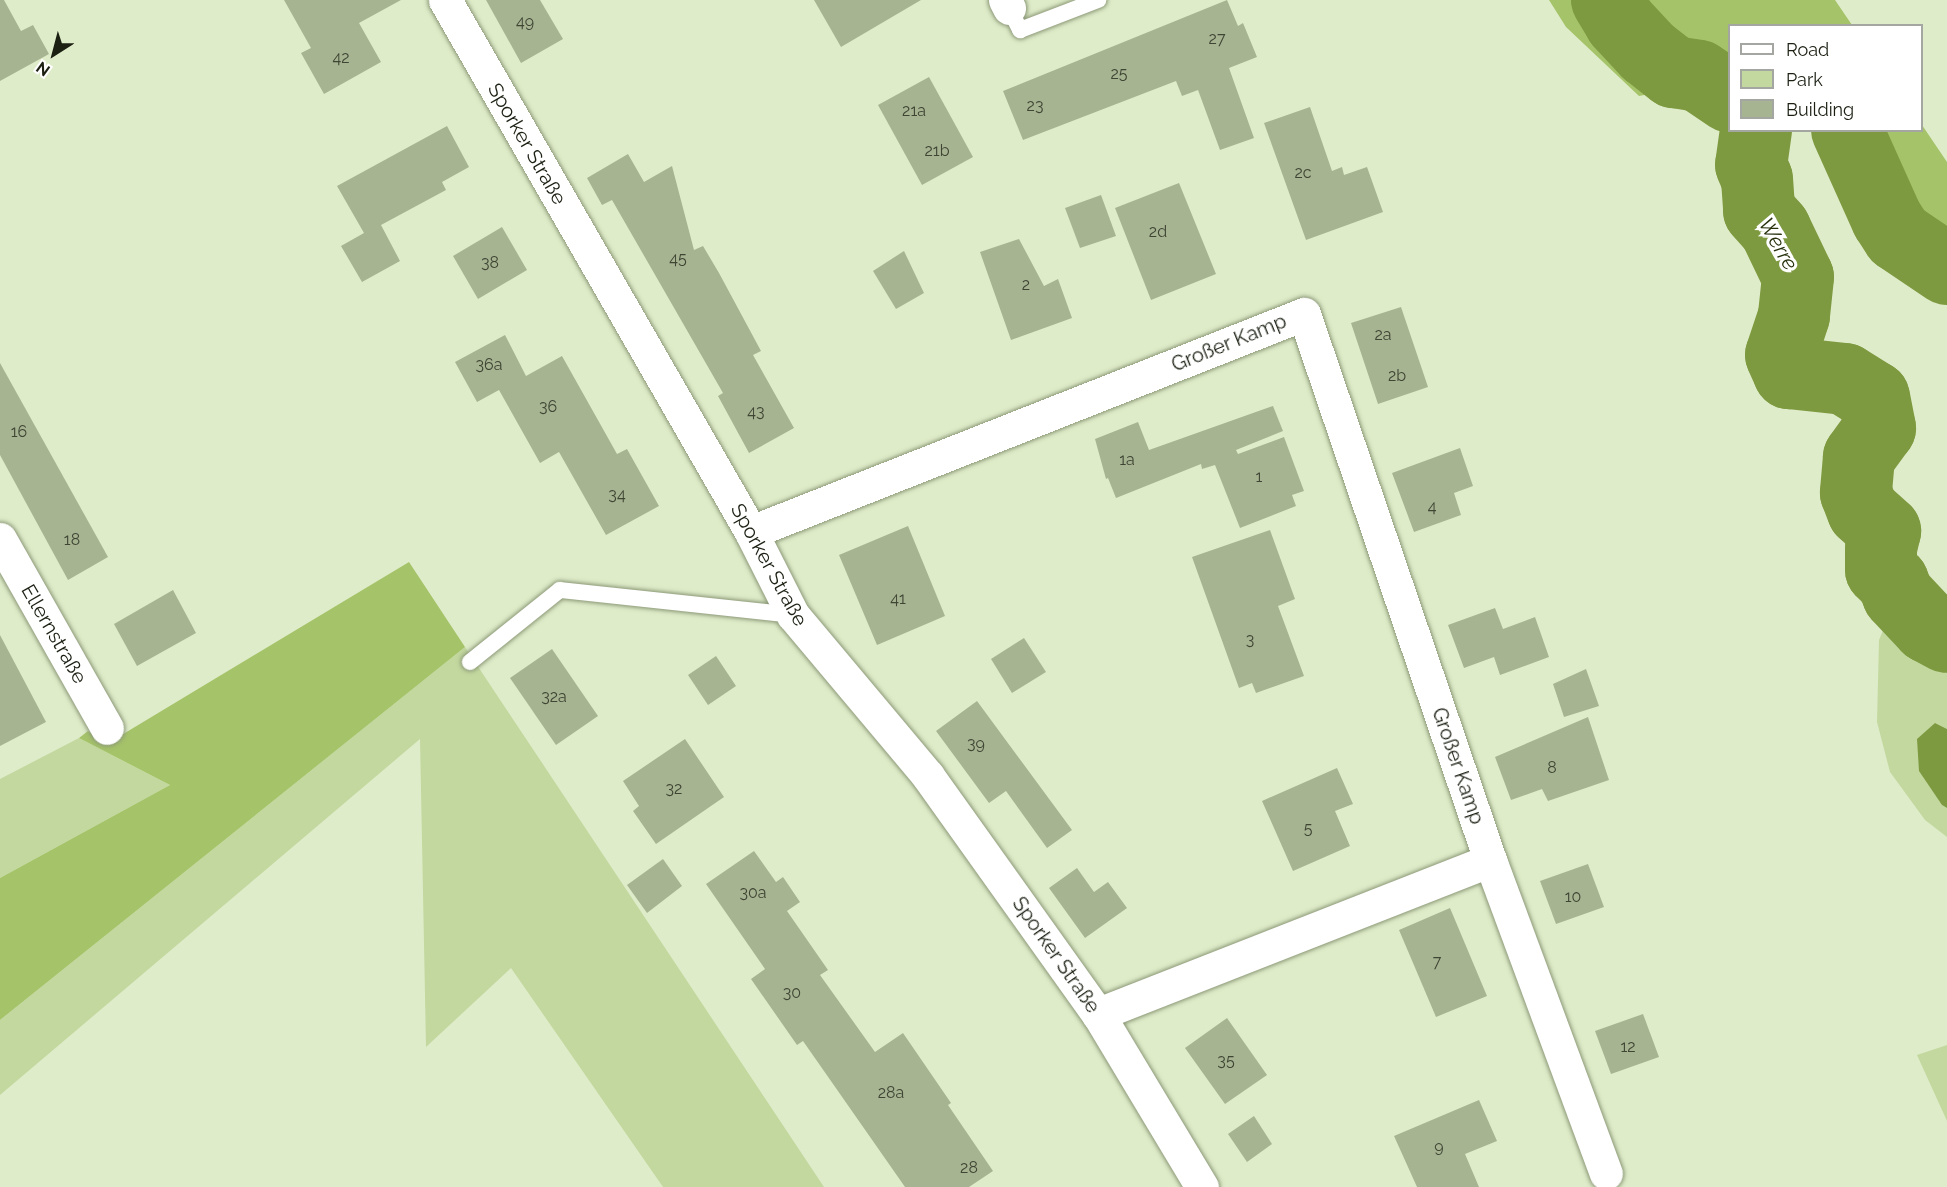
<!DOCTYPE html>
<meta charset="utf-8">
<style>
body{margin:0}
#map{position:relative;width:1947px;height:1187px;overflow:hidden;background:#dfecc9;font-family:Raleway,sans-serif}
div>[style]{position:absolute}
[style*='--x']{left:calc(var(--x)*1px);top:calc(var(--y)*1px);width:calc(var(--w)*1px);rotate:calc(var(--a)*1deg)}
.green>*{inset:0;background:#c3d89f}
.forest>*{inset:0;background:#a5c369}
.water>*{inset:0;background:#7e9a41}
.river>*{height:72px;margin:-36px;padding:0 36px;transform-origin:36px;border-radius:36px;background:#7e9a41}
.building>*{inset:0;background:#a7b492}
.roads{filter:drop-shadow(0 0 2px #8c9978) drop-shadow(0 0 2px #8c9978)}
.service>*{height:16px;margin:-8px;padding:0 8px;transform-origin:8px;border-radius:8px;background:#fff}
.minor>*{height:33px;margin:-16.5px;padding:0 16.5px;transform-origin:16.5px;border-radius:16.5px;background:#fff}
span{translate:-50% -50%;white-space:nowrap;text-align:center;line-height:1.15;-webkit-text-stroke:6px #fff;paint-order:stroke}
.number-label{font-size:16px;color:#3e4533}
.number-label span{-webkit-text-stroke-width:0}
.street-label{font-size:20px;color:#1b2013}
.water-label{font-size:21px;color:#26310c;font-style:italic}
.legend{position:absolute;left:1728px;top:24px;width:195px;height:108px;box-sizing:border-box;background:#fff;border:2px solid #a4a6a1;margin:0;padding:8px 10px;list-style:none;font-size:18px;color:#1b2013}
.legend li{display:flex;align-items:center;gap:12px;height:30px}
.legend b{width:30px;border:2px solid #a4a6a1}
.north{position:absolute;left:24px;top:24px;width:60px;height:60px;-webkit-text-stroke:4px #fff;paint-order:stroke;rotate:216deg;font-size:16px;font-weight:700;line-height:24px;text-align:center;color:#1b2013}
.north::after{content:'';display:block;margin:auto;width:21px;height:27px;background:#1b2013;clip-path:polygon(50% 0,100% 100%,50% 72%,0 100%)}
</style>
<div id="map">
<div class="green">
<div style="clip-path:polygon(1898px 595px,1928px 627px,1947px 637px,1947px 729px,1935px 723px,1942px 805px,1947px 808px,1947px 837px,1925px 820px,1890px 772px,1877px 722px,1879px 640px)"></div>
<div style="clip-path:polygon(465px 647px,824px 1187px,663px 1187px,511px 968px,426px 1047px,420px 739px,0 1095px,0 1020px)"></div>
<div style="clip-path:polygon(79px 738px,170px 785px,0 878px,0 779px)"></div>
<div style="clip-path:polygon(1947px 1045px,1947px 1121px,1917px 1055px)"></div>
</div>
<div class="forest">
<div style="clip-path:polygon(1549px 0,1835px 0,1852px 25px,1730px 26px,1729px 79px,1639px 96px,1566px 27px)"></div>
<div style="clip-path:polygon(1922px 125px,1947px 162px,1947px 266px,1885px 211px,1838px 131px,1922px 130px)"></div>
<div style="clip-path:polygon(409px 562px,465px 647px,0 1020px,0 878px,170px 785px,79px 738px,88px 731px,105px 745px)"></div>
</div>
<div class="water">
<div style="clip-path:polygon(1935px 723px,1947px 729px,1947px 808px,1942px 805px,1919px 771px,1917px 739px)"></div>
</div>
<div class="river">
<div style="--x:1607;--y:0;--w:26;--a:59"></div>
<div style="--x:1620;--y:22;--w:41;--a:47"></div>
<div style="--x:1648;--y:52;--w:33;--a:38"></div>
<div style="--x:1674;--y:72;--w:25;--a:9"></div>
<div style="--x:1699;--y:76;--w:37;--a:34"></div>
<div style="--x:1756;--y:130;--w:35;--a:98"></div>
<div style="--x:1751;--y:165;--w:15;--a:67"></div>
<div style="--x:1757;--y:179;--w:32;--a:86"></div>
<div style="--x:1759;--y:211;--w:24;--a:48"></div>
<div style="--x:1775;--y:229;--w:53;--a:64.4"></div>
<div style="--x:1798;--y:277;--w:39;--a:96"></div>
<div style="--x:1794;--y:316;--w:41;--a:108.4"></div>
<div style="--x:1781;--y:355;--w:20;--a:66"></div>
<div style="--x:1789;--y:373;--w:56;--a:6.1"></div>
<div style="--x:1845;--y:379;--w:34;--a:32"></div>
<div style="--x:1874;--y:397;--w:32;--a:79"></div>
<div style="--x:1880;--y:428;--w:36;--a:126"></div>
<div style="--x:1859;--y:457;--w:36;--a:95"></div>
<div style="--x:1856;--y:493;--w:19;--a:69"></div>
<div style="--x:1863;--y:511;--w:30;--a:42"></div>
<div style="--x:1885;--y:531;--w:17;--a:103"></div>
<div style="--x:1881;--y:548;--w:22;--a:90"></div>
<div style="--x:1881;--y:570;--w:17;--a:45"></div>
<div style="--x:1893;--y:582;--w:14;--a:69"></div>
<div style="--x:1898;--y:595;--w:44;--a:46.8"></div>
<div style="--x:1928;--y:627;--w:21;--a:28"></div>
<div style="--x:1847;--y:130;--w:98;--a:65.8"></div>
<div style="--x:1887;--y:219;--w:20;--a:57"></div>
<div style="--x:1898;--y:236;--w:59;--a:34"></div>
</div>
<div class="building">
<div style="clip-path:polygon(0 0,4px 0,21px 31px,33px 25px,49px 54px,0 81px)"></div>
<div style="clip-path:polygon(284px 0,401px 0,359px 23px,381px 62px,324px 94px,301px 53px,311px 48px)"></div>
<div style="clip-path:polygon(486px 0,540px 0,563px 39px,521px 63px)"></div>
<div style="clip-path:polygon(814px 0,921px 0,841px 47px)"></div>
<div style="clip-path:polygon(1227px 0,1238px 26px,1243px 23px,1257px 57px,1229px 68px,1254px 138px,1220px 150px,1198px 90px,1182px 96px,1176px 81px,1023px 140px,1003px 91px)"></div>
<div style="clip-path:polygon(929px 77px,973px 157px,922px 185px,878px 105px)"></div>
<div style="clip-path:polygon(1310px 107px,1332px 171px,1342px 167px,1344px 175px,1367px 167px,1383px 212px,1306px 240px,1264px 123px)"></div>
<div style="clip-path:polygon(447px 126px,469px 167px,442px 182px,446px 190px,381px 225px,400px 261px,362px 282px,341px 246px,364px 233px,337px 186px)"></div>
<div style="clip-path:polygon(628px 154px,644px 182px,672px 166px,694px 250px,703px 246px,719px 273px,761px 351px,753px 355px,794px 428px,749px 453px,718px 396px,723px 393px,612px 200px,602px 205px,587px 178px)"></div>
<div style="clip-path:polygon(1179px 183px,1216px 274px,1151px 300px,1115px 208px)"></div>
<div style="clip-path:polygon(1101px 195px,1116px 236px,1080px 248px,1065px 208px)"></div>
<div style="clip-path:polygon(502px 227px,527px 270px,478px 299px,453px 256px)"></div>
<div style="clip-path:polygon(1019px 239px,1044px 286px,1058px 279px,1072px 318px,1011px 340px,980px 252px)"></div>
<div style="clip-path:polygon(904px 251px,924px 293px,896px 309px,873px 271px)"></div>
<div style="clip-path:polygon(1401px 307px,1428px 387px,1378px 404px,1351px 323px)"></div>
<div style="clip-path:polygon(505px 335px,526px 376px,562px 356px,617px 454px,627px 449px,659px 506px,606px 535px,559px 452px,540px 463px,499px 390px,477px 402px,455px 362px)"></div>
<div style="clip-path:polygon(0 363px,108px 557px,68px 580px,0 455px)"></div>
<div style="clip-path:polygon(1273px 406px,1283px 431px,1236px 450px,1238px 454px,1284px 437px,1304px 491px,1292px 495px,1296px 506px,1240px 528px,1215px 465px,1202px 469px,1201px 464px,1116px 498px,1108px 478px,1106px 479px,1095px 439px,1138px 422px,1149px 450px)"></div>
<div style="clip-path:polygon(1460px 448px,1473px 486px,1454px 493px,1461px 515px,1414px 532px,1392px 473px)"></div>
<div style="clip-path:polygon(908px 526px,945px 616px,877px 645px,839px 555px)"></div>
<div style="clip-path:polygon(1270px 530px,1295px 599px,1278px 606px,1304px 676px,1256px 693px,1252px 683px,1239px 688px,1192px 557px)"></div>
<div style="clip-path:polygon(173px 590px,196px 633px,137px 666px,114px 624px)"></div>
<div style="clip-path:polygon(1495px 608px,1503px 629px,1535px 617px,1549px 657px,1500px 675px,1494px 657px,1464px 668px,1448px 625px)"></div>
<div style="clip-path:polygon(0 635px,46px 722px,0 746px)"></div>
<div style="clip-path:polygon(1024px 638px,1046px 672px,1012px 693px,991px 659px)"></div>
<div style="clip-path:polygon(552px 649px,598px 716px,556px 745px,510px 678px)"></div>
<div style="clip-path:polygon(716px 656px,736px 686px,708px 705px,688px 675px)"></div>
<div style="clip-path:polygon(1586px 669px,1599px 706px,1564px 717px,1553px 684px)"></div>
<div style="clip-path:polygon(977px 701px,1072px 830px,1047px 848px,1006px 791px,989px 803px,936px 731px)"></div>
<div style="clip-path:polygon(1588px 717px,1609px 780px,1548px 801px,1542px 789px,1511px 800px,1495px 757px)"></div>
<div style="clip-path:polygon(685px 739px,724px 797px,656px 844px,633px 811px,639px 806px,623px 781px)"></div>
<div style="clip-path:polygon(1337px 768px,1353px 804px,1335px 811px,1350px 846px,1293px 871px,1262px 801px)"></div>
<div style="clip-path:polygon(754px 851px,776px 882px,783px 877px,800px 902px,787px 911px,828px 970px,820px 975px,875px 1052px,903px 1033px,951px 1103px,948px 1105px,993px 1171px,969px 1187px,905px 1187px,803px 1041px,797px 1045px,751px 979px,765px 969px,706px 884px)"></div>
<div style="clip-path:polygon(663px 859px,682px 886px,647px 913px,627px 885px)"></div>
<div style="clip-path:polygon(1588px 864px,1604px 907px,1556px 924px,1540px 881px)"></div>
<div style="clip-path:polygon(1077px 868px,1094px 892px,1108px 882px,1127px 908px,1085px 938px,1049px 888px)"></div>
<div style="clip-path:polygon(1450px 908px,1487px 996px,1436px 1017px,1399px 930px)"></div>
<div style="clip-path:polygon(1643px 1014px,1659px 1057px,1611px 1074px,1595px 1031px)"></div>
<div style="clip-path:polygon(1227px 1018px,1267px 1075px,1225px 1104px,1185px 1048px)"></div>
<div style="clip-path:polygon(1479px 1100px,1497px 1141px,1465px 1154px,1479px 1187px,1417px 1187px,1394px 1136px)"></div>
<div style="clip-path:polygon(1254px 1116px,1272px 1144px,1247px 1162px,1228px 1134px)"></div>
</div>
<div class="roads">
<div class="service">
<div style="--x:1009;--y:8;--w:25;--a:63"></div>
<div style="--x:1020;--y:30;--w:84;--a:-21"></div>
<div style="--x:470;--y:662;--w:115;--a:-38.7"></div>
<div style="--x:560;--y:590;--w:234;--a:6.1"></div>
</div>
<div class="minor">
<div style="--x:445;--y:0;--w:614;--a:60.09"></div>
<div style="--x:751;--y:532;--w:93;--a:63.2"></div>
<div style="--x:793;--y:615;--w:210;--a:50"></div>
<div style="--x:928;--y:776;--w:292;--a:54.5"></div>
<div style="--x:1098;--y:1014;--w:202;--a:59"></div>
<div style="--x:1005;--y:0;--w:9;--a:63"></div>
<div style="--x:751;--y:532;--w:594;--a:-21.52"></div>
<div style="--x:1304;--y:314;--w:577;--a:71.19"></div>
<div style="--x:1490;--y:860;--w:334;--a:69.7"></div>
<div style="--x:0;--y:539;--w:217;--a:60.5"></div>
<div style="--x:1098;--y:1014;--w:421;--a:-21.4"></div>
</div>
</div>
<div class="number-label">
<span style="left:525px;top:22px">49</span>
<span style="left:1217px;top:39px">27</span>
<span style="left:341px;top:58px">42</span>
<span style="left:1119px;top:74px">25</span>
<span style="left:1035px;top:106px">23</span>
<span style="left:914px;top:111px">21a</span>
<span style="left:937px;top:151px">21b</span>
<span style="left:1303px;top:173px">2c</span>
<span style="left:1158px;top:232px">2d</span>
<span style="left:678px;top:259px">45</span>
<span style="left:490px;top:263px">38</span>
<span style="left:1026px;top:285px">2</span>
<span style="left:1383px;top:335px">2a</span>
<span style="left:489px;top:365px">36a</span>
<span style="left:1397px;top:376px">2b</span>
<span style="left:548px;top:407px">36</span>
<span style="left:756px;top:412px">43</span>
<span style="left:19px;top:432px">16</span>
<span style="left:1127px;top:460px">1a</span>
<span style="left:1259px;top:477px">1</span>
<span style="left:617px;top:495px">34</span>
<span style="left:1432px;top:507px">4</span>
<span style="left:72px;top:540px">18</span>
<span style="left:898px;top:599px">41</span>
<span style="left:1250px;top:640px">3</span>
<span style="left:554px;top:697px">32a</span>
<span style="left:976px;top:744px">39</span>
<span style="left:1552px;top:768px">8</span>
<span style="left:674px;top:789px">32</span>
<span style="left:1308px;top:829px">5</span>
<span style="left:753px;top:893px">30a</span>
<span style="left:1573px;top:897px">10</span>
<span style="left:1437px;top:962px">7</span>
<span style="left:792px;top:993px">30</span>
<span style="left:1628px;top:1047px">12</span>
<span style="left:1226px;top:1061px">35</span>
<span style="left:891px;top:1093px">28a</span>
<span style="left:1439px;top:1147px">9</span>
<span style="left:969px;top:1168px">28</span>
</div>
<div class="street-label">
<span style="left:527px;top:144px;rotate:60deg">Sporker Straße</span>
<span style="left:1229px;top:343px;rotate:-22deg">Großer Kamp</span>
<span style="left:769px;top:565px;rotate:61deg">Sporker Straße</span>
<span style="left:54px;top:634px;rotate:60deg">Ellernstraße</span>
<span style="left:1458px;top:766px;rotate:71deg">Großer Kamp</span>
<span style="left:1056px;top:955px;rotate:55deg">Sporker Straße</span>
</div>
<div class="water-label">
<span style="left:1778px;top:244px;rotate:60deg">Werre</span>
</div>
<ul class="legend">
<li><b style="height:8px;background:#fff"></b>Road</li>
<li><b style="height:16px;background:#c3d89f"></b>Park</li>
<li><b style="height:16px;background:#a7b492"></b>Building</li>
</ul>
<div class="north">N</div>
</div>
